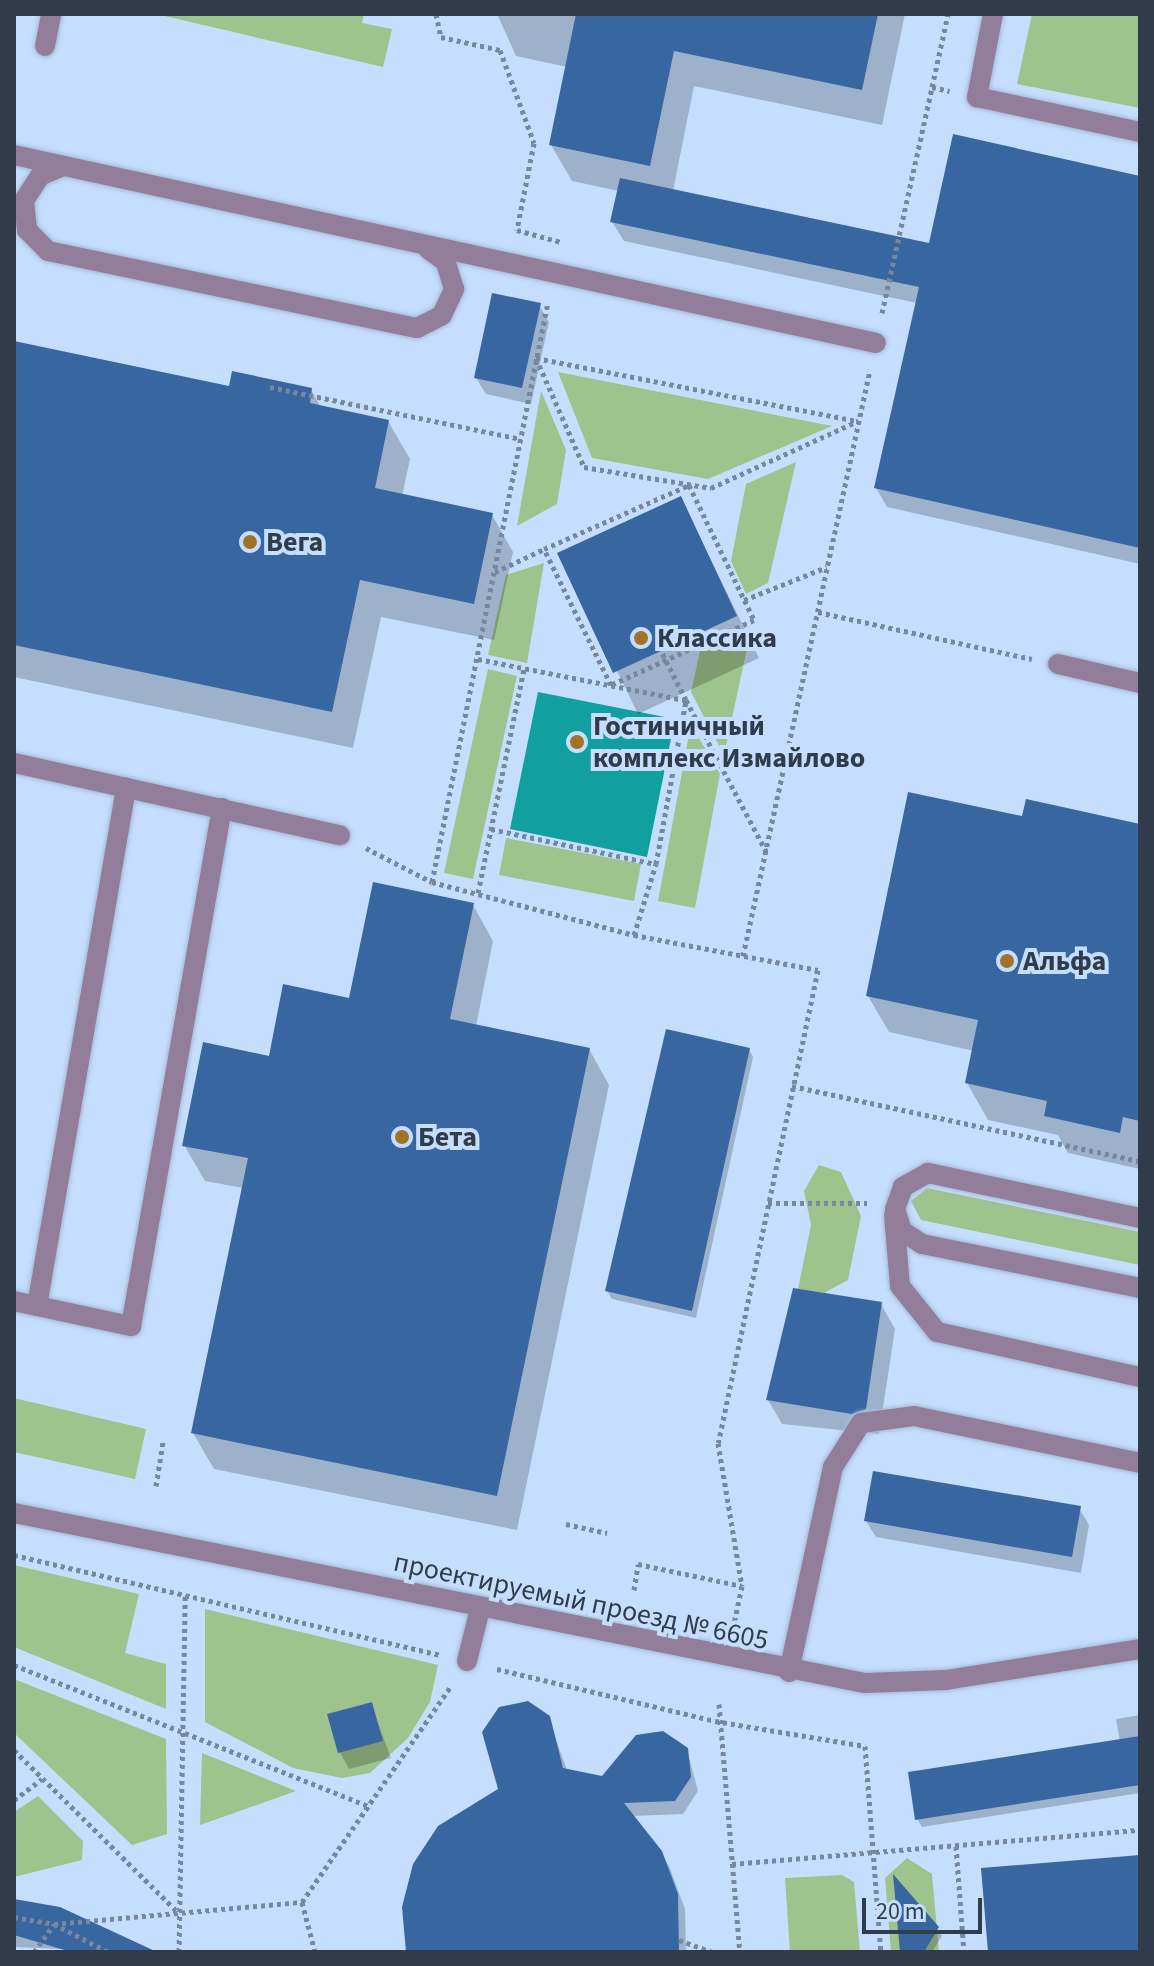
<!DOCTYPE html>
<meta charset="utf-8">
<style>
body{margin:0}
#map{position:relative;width:1154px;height:1966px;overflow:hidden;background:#c6defd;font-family:"Source Sans 3",sans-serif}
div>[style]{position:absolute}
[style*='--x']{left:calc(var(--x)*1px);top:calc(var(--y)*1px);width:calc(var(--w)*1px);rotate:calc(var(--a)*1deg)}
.green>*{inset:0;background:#9fc38c}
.water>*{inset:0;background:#119fa0}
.shadow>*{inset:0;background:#0003}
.building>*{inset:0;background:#3866a1}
.path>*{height:5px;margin-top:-2.5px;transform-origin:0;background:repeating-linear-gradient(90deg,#76879e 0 4px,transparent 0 8px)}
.roads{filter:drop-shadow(0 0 2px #a5bad6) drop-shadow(0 0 2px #a5bad6)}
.minor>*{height:20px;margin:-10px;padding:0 10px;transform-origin:10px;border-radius:10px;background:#927e9b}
.dots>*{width:22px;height:22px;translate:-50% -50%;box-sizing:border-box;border:4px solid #c6defd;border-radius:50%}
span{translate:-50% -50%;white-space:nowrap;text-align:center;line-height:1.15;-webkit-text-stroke:8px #c6defd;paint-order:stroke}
.poi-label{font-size:28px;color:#303c4b;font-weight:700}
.left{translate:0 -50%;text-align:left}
.street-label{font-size:28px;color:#303c4b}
.frame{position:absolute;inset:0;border:16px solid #303c4b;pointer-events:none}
.scale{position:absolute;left:862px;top:1898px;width:120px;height:36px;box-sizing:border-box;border:4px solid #303c4b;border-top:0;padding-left:10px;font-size:24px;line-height:28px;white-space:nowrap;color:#303c4b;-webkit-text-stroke:6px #c6defd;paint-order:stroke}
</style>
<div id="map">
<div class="green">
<div style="clip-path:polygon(156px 14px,364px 14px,362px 23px,392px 29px,383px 67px)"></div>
<div style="clip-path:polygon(1032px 14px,1140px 14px,1140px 108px,1017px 84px)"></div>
<div style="clip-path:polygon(558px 372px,832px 426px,708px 479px,592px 458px)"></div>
<div style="clip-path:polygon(541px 391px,566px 450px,557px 504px,517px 526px)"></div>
<div style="clip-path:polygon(796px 462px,768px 583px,746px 594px,731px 561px,746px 484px)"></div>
<div style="clip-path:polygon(544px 563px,527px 663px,488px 655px,506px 575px)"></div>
<div style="clip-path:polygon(751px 630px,724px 755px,691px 692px,700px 651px)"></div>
<div style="clip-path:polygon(488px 669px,517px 676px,473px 879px,444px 873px)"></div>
<div style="clip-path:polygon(691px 724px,720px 774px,695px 908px,658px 901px)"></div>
<div style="clip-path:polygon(506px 838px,641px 864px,634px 901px,499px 875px)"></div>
<div style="clip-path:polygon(819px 1165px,841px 1172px,861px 1216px,848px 1280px,824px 1293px,798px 1289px,811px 1225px,804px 1191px)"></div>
<div style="clip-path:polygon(927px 1188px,1140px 1232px,1140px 1265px,921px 1220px,911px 1201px)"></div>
<div style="clip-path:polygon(14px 1398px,146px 1429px,135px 1479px,14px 1452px)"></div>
<div style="clip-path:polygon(14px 1565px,139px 1594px,125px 1653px,166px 1664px,166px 1709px,14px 1647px)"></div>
<div style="clip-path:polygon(evenodd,205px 1609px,438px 1665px,430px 1702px,408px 1738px,370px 1773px,342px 1778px,293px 1768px,205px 1722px,205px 1609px,372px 1702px,383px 1741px,327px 1714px,328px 1714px,372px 1702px)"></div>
<div style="clip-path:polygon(14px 1679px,166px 1739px,167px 1834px,132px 1845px,14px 1733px)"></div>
<div style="clip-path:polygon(202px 1753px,296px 1791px,200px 1825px)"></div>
<div style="clip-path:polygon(38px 1796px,83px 1841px,82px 1860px,14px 1877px,14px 1812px)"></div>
<div style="clip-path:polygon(907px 1858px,932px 1874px,939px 1952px,923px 1952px,926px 1912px,911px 1903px,904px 1952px,891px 1952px,885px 1878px)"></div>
<div style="clip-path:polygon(842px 1875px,854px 1882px,860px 1952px,790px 1952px,785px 1878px)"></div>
</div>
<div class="water">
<div style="clip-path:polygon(538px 692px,675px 719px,647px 857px,510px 829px)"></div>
</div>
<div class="shadow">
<div style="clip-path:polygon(497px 14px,905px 14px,882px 125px,694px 86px,673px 191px,930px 245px,1140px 178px,1140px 564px,887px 507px,876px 488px,917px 303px,624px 241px,612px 222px,619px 191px,572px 181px,551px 145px,567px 67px,516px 56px)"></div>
<div style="clip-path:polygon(539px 305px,549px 322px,531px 404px,486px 394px,476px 378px)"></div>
<div style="clip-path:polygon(14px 343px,230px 388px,311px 390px,321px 407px,388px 421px,410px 459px,402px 496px,492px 515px,513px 552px,494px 640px,381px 617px,353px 748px,14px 677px)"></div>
<div style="clip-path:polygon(681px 499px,759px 658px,638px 714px,560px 554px)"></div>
<div style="clip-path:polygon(1024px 819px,1140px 826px,1140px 1169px,1068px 1153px,1058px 1135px,988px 1120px,967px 1083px,974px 1051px,889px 1032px,868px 996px)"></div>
<div style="clip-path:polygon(473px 905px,493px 941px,476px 1026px,589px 1049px,609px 1085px,517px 1530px,214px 1469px,193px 1433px,243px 1188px,205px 1181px,184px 1145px,270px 1058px)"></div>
<div style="clip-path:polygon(749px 1049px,753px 1057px,696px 1318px,612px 1299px,607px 1291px)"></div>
<div style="clip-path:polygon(881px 1304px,895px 1329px,879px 1434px,782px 1424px,768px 1400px)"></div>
<div style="clip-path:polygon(1079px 1508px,1089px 1525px,1081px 1573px,876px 1537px,866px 1521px)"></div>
<div style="clip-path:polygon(371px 1704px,391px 1758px,349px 1769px,340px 1752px)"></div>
<div style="clip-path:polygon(1140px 1715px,1140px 1793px,922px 1827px,917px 1819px,1120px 1741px,1116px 1719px)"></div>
<div style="clip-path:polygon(548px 1717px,567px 1770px,603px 1778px,687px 1750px,698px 1791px,683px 1814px,632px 1816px,669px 1866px,685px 1909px,686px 1952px,408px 1952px)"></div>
<div style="clip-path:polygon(14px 1906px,130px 1952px,14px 1947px)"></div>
<div style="clip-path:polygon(937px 1928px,942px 1936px,932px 1952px,902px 1952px)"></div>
</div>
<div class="building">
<div style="clip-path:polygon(576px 14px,878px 14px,862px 90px,674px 51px,650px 166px,549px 145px)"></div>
<div style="clip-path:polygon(953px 134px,1140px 176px,1140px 548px,874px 488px,919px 287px,610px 222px,620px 178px,929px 243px)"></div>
<div style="clip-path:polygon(492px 293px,541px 303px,522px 388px,474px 378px)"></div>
<div style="clip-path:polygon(14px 341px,229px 386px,232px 371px,312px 388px,310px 403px,389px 420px,375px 488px,493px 513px,474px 604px,360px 580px,332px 712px,14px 645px)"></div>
<div style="clip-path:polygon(681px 496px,737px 616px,613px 673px,557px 553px)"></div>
<div style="clip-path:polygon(908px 792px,1022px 816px,1026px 799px,1140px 824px,1140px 1121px,1123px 1117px,1120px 1133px,1044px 1116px,1047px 1101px,965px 1083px,978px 1020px,866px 996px)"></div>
<div style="clip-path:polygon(373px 882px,474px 903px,450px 1019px,590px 1048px,497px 1496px,191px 1433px,248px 1158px,182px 1146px,203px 1042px,269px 1056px,283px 984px,349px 998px)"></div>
<div style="clip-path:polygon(666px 1029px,750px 1048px,692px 1311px,605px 1291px)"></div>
<div style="clip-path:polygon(793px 1288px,882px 1302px,866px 1409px,852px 1414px,766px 1400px)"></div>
<div style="clip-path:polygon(873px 1471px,1081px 1506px,1072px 1557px,864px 1521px)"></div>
<div style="clip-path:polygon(528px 1701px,550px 1716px,563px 1768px,602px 1776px,636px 1735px,663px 1731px,688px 1748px,691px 1777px,675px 1801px,624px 1803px,662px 1851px,678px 1894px,679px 1952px,406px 1952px,402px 1907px,413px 1864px,438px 1826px,498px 1789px,482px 1732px,499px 1707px)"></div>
<div style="clip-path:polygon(372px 1702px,383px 1741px,338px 1753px,327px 1714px)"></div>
<div style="clip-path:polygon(1140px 1736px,1140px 1785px,915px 1820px,908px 1772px)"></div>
<div style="clip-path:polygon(1140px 1855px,1140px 1952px,988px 1952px,981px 1868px)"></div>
<div style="clip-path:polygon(893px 1874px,939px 1927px,924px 1952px,900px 1952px)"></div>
<div style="clip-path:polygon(14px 1899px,60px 1907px,157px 1952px,71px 1952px,14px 1935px)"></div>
</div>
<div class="path">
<div style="--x:436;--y:14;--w:24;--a:78"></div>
<div style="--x:441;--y:37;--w:60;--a:12.4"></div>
<div style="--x:500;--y:50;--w:99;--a:69.9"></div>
<div style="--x:534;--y:143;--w:89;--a:101.1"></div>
<div style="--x:517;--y:230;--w:46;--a:15.3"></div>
<div style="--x:932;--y:87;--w:75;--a:-77.6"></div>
<div style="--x:882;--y:313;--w:231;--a:-77.5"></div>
<div style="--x:932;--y:87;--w:18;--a:13"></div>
<div style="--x:536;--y:358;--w:119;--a:66.2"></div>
<div style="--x:584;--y:467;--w:129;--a:9.4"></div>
<div style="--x:711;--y:488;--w:162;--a:-24.5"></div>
<div style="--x:536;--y:358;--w:328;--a:11.1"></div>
<div style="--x:270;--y:387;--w:256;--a:11.7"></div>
<div style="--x:689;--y:485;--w:150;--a:64.3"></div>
<div style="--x:754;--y:620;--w:157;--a:155.6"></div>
<div style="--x:611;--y:685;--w:152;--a:-116.2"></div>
<div style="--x:544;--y:549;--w:158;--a:-23.8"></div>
<div style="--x:495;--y:572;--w:54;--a:-25.1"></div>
<div style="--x:744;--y:600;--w:89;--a:-21.7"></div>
<div style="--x:818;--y:612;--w:219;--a:12.4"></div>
<div style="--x:478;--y:659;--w:212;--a:11.2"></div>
<div style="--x:686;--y:700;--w:171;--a:62.1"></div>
<div style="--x:491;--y:829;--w:169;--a:12"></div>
<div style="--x:366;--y:848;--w:74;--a:27.3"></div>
<div style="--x:432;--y:882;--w:209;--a:14.7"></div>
<div style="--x:634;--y:935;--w:187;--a:10.8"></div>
<div style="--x:818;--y:970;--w:483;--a:101.9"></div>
<div style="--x:718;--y:1443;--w:145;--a:80.5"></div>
<div style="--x:742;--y:1586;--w:40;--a:102"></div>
<div style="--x:432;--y:882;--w:591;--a:-78.69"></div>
<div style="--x:478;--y:893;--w:230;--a:-78.4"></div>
<div style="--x:634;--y:935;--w:74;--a:-72.8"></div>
<div style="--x:656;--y:864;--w:167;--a:-79.6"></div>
<div style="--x:686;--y:700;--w:55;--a:-117"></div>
<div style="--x:743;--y:956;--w:600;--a:-77.77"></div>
<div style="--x:792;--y:1086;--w:356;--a:12.2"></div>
<div style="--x:768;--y:1203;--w:99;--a:0"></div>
<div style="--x:156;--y:1486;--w:45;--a:-81"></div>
<div style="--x:566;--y:1524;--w:42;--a:12.4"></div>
<div style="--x:14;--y:1555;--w:438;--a:13.2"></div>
<div style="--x:634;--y:1590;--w:26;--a:-81"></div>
<div style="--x:638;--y:1564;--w:106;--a:11.9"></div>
<div style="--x:14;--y:1665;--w:384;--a:21.7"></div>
<div style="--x:497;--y:1669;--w:224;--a:13.4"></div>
<div style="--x:715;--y:1721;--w:152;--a:9.5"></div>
<div style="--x:865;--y:1746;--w:207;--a:85.6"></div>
<div style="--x:719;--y:1704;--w:249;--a:85.2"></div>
<div style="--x:14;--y:1750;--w:232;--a:44.7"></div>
<div style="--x:14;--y:1800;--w:35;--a:-37"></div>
<div style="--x:956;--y:1846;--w:106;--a:85.7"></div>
<div style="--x:732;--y:1864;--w:409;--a:-4.8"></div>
<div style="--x:302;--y:1902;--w:52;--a:75.4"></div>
<div style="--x:14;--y:1917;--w:41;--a:9.9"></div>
<div style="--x:54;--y:1924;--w:61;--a:27.4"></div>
<div style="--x:679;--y:1940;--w:35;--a:20"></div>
<div style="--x:34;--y:1952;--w:34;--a:-54"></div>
<div style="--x:54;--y:1924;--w:249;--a:-5.1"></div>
<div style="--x:302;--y:1902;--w:262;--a:-55.4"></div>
<div style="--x:179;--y:1952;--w:357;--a:-89"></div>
</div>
<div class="roads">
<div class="minor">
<div style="--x:993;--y:14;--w:85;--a:100.9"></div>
<div style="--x:977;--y:97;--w:167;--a:12.1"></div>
<div style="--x:45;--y:46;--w:33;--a:-79"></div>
<div style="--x:14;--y:155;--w:882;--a:12.3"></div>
<div style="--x:63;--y:166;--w:25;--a:157"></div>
<div style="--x:40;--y:176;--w:30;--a:123"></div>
<div style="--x:24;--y:201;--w:29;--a:84"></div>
<div style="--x:27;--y:230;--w:30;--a:45"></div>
<div style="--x:48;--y:251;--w:377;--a:11.8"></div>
<div style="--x:417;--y:328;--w:28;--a:-27"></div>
<div style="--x:442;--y:315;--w:29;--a:-65"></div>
<div style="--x:454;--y:289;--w:28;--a:-107"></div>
<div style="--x:446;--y:262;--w:22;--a:-144"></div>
<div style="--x:1058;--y:664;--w:84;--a:13"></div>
<div style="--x:14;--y:763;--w:334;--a:12.5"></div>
<div style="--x:894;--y:1215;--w:71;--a:85.2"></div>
<div style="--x:900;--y:1286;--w:59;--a:51.2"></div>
<div style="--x:937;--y:1332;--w:208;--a:12.5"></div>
<div style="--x:1140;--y:1218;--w:217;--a:-168"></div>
<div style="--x:928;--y:1173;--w:29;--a:151"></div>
<div style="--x:903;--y:1187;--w:23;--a:110"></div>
<div style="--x:895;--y:1209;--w:23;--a:72"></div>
<div style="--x:902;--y:1231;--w:24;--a:33"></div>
<div style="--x:922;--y:1244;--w:222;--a:11.4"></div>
<div style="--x:14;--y:1301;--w:120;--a:12.1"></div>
<div style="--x:131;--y:1326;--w:526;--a:-80.04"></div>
<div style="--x:37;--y:1306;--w:526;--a:-80.25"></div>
<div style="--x:14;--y:1513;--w:868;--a:11.3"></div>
<div style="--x:865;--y:1683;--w:81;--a:-2.1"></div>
<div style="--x:946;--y:1680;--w:196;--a:-9.1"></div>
<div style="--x:467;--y:1661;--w:54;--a:-76"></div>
<div style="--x:789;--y:1672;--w:210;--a:-77.9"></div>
<div style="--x:833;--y:1467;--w:52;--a:-57.5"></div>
<div style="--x:861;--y:1423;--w:53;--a:-7.5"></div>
<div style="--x:914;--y:1416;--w:231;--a:11.7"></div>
</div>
</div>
<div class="dots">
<div style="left:250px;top:542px;background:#a27226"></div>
<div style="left:641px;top:638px;background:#a27226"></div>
<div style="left:577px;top:742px;background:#a27226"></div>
<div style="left:1007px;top:961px;background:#a27226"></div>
<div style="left:402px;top:1137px;background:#a27226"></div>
</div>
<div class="poi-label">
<span class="left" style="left:266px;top:542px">Вега</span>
<span class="left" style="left:657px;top:638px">Классика</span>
<span class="left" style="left:593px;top:742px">Гостиничный<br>комплекс Измайлово</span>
<span class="left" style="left:1023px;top:961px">Альфа</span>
<span class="left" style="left:418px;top:1137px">Бета</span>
</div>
<div class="street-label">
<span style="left:581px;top:1601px;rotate:12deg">проектируемый проезд № 6605</span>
</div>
<div class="frame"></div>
<div class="scale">20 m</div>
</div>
